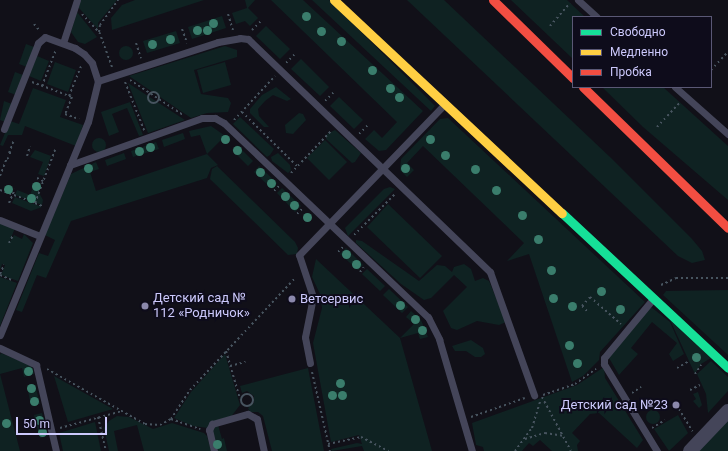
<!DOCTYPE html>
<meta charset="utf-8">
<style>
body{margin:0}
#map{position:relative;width:728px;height:451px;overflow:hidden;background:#111018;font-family:Roboto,sans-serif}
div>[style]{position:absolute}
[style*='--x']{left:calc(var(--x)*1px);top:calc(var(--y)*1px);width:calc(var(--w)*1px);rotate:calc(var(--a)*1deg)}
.green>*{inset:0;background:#0f2222}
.round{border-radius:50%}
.path>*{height:2px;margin-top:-1px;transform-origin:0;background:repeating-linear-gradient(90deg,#47545f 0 2px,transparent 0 5px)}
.path>.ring{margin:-1px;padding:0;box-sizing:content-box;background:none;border:2px solid #47545f;border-radius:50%}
.lane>*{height:7px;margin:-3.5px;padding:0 3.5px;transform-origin:3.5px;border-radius:3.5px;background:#444559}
.street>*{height:14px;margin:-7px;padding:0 7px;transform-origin:7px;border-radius:7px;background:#444559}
.fast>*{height:9px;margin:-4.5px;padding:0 4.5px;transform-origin:4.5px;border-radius:4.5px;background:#16e098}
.slow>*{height:9px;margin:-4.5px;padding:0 4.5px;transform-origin:4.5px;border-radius:4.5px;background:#ffcf43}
.jam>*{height:9px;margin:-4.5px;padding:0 4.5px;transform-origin:4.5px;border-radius:4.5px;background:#f24e42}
.trees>*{width:9px;height:9px;margin:-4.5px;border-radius:50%;background:#3a7d6c}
.dots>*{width:11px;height:11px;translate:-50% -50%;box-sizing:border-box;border:2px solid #0e0c1b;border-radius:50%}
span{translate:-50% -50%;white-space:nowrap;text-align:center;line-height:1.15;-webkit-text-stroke:4px #0e0c1b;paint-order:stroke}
.poi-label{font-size:13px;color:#ccc9fc}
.left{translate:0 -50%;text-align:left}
.right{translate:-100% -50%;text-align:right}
.legend{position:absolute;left:572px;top:16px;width:140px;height:72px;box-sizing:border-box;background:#0e0c1b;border:1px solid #5a5875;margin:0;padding:5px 7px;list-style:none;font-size:12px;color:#ccc9fc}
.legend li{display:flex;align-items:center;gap:8px;height:20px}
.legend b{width:20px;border:1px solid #5a5875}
.scale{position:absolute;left:16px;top:417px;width:91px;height:18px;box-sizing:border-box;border:2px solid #ccc9fc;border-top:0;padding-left:5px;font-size:12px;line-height:14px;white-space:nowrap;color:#ccc9fc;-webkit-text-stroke:3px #0e0c1b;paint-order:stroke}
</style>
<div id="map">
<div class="green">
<div style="clip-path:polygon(80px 0,117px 0,98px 23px,98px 29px,78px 7px)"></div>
<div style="clip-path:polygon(135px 0,204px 0,112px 30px,111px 18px,122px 5px)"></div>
<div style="clip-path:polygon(245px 0,255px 0,248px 8px,258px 18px,250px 26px,245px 21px,236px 24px,232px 13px,247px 8px)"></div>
<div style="clip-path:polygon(271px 0,303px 0,423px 111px,386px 150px,379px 151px,365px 139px,374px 130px,382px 138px,397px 122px)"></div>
<div style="clip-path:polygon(312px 0,329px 0,435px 106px,431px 111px)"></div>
<div style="clip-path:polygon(407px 0,444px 0,611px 158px,692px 239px,702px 251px,705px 260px,692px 263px,678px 256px)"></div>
<div style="clip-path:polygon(511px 0,567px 0,585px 17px,573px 17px,573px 59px)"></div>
<div style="clip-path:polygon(77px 12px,97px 37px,85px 44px,78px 42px,71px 32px)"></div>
<div style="clip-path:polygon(222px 16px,226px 28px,192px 39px,188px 27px)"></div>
<div style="clip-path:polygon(266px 26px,290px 49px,280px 59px,256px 36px)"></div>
<div style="clip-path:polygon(176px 31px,180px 43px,147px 53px,143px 41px)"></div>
<div style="clip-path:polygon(26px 44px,34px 47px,27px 67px,19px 64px)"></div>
<div class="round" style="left:119px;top:46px;width:14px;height:14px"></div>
<div style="clip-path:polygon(225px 46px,237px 50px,237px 57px,194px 70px,201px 94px,228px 98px,231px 103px,228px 112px,207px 113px,191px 118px,129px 76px)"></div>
<div style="clip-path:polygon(37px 56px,49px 61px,41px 81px,29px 76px)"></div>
<div style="clip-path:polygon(301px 59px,329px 87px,320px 96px,291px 69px)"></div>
<div style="clip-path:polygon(55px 62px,76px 70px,68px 92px,47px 84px)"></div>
<div style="clip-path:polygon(225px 62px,231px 85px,203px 93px,197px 70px)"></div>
<div style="clip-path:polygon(15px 72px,23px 75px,16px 95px,8px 92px)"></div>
<div style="clip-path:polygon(128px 83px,185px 120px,148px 133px)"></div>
<div style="clip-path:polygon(276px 87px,291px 99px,287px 101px,273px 95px,265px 101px,258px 109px,259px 116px,269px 127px,264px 127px,250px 113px,250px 109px,262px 95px)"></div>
<div style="clip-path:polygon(602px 87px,663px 87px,728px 146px,728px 200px,643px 127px)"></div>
<div style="clip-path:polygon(33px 88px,66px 100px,60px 117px,83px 125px,76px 146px,25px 126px,22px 135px,8px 135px,3px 146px,0 145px,10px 121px,19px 124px)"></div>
<div style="clip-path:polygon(339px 97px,363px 120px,354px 129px,330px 106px)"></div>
<div style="clip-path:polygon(4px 101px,12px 104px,5px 122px,0 120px)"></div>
<div style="clip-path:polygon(130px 102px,143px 135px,139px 136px,127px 108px,112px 114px,119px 132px,109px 136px,101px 112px)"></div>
<div style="clip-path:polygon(299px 113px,303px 114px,306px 120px,293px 134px,286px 133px,285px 125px)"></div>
<div style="clip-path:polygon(240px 117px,274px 149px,270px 155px,267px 157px,233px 124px)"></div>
<div style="clip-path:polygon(448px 118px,645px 302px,600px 352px,599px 360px,583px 376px,572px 382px,529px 254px,507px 261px,524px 243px,423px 146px,407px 163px,414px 170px,407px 177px,400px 170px,401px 159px,440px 119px)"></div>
<div style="clip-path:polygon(211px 126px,231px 140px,226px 144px,221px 140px,207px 154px,218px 165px,211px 168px,207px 178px,71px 221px,46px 278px,37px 275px,22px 312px,16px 310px,39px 253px,48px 256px,55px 240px,45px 235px,71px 174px,96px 162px,99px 169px,90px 172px,96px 191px,207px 154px,200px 135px,191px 137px,189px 131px)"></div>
<div style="clip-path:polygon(335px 130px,361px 153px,355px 162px,352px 163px,326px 139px,327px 134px)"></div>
<div style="clip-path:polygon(183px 133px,185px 139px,164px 147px,162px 140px)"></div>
<div class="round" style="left:92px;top:138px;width:14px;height:14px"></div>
<div style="clip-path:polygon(325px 140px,347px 162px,329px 180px,307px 158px)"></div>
<div style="clip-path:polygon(156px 142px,159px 149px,133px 157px,131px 151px)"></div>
<div style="clip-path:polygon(237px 145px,253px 161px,248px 166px,232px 150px)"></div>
<div style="clip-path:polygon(35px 150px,51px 156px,44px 176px,38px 174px,43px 162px,30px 157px)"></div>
<div style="clip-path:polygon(124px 153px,126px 159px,107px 166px,105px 160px)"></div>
<div style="clip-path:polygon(278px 153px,290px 165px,291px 170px,288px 173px,272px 161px,271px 157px)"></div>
<div style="clip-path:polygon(217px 166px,295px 242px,298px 248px,297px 254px,288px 255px,210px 179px,212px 169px)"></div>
<div style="clip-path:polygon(259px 166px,277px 183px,272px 189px,254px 172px)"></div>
<div style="clip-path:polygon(35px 182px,40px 184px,38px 191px,43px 200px,42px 205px,15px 195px,17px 190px,30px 195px)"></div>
<div style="clip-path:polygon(390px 187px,395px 189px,348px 236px,345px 228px,384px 189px)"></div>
<div style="clip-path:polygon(282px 188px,301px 206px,295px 212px,277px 193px)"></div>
<div style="clip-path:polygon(15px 197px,42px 207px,31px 211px,12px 203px)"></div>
<div style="clip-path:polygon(388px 204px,442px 256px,420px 278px,367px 227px)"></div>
<div style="clip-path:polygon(0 222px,15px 228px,9px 243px,14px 235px,22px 239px,24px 234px,33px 243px,18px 281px,1px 275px,5px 265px,2px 264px,0 270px)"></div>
<div style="clip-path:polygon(356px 240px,362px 241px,419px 281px,437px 265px,445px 266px,452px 272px,454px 267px,464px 264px,471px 269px,475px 281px,483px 278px,489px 281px,506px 322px,499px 325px,477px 321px,457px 330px,451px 328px,443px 311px,467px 287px,454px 275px,431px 298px,424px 300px,401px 284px,356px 243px)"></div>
<div style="clip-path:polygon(346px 248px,363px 265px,358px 270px,340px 254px)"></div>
<div style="clip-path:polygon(316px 259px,400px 338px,414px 324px,406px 317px,411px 311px,421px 320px,428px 337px,420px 339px,418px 333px,400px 338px,432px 451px,364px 451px,362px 446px,332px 451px,331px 449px,357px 443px,362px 444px,359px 435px,331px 442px,313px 343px,322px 308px,320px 294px,312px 277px)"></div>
<div style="clip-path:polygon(367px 269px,385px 286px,380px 291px,362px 274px)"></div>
<div style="clip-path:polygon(0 277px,17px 283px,0 326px)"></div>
<div style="clip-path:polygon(389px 289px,408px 307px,402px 313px,383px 295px)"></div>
<div style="clip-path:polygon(728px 290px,728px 355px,663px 295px,666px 291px)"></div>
<div style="clip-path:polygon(651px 307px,670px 322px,684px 354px,673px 361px,669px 354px,677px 343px,652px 322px,631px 348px,638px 354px,619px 375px,609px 358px,610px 354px)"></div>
<div style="clip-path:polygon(670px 320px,711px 358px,701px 364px,695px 374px)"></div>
<div style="clip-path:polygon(471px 340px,483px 348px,485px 354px,481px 357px,475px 357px,466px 351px,455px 351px,452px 346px)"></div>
<div style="clip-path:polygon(1px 353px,32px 366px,34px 374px,24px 377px,22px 368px,0 374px,20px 451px,0 451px,0 355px)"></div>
<div style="clip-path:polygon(225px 354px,240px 405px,230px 418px,208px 428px,193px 426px,174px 418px,191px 392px)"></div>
<div style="clip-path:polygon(711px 361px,728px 377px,728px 391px,708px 413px,706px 394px,697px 374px)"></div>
<div style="clip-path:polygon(604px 367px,605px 378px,643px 440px,637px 448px,599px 413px,590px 414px,572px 433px,580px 441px,577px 445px,578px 451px,552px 451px,540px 440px,533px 446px,529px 443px,522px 451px,484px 451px,483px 447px,476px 445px,472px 423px,577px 385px)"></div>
<div style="clip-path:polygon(308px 368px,324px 451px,272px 451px,263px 416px,258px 412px,250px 412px,248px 408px,254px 403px,254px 396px,247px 391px,242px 393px,240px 386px)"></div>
<div style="clip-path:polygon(54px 376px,113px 409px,68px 422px)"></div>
<div style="clip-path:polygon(35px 385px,40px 404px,31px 406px,27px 386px)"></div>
<div style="clip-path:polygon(698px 392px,702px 405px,699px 408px,693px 401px,696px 399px,693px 394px)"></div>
<div class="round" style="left:646px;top:410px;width:14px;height:14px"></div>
<div style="clip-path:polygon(42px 413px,48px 436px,40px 438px,34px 415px)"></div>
<div style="clip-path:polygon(678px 415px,688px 433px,669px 451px,654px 429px)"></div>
<div style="clip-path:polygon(728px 415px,728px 451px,693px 451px)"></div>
<div style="clip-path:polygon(117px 416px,129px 417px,153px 429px,172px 423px,204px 433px,207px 436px,211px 451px,144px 451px,137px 425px,114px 431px,118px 451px,109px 451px,104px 428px,109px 421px)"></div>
<div style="clip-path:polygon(95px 422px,101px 451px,63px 451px,59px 433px)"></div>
<div style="clip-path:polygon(218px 425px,222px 439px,224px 438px,227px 451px,216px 451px,211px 430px)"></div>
</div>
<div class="path">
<div style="--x:82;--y:14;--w:25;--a:47"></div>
<div style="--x:228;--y:14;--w:17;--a:73"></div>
<div style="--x:34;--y:24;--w:9;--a:49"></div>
<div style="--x:550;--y:26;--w:30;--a:-49"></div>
<div style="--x:182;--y:29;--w:15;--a:70"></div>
<div style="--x:252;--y:30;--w:13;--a:-45"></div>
<div style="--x:136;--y:43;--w:16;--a:72"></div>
<div style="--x:286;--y:63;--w:13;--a:-45"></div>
<div style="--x:112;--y:67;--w:37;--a:-110"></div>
<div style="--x:99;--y:32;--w:7;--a:-82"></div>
<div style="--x:100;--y:25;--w:31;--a:-54"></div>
<div style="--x:711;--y:70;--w:25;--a:-47"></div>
<div style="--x:130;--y:80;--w:64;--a:33.4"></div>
<div style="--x:32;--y:82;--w:43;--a:20.6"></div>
<div style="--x:72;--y:97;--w:18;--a:112"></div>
<div style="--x:65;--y:114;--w:15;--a:20"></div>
<div style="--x:125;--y:82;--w:52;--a:68.4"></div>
<div style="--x:42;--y:86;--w:39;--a:-69"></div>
<div class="ring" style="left:147.5px;top:91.5px;width:9px;height:9px"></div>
<div style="--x:69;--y:96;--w:32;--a:-68"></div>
<div style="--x:325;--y:101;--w:13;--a:-45"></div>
<div style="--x:242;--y:112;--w:77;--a:44.5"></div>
<div style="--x:234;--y:120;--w:60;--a:-47"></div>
<div style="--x:657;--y:127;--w:33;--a:-47"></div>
<div style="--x:359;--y:134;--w:13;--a:-45"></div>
<div style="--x:11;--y:153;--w:2;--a:180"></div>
<div style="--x:9;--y:153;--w:14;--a:-69"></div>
<div style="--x:27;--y:156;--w:10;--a:-73"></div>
<div style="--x:291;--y:173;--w:58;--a:-46.4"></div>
<div style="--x:0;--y:176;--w:19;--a:-69"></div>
<div style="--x:7;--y:158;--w:2;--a:27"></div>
<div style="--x:37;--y:178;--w:7;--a:27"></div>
<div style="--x:0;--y:190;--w:37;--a:20"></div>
<div style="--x:35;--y:203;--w:57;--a:-69.3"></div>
<div style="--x:274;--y:191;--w:7;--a:-45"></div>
<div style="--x:9;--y:203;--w:15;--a:-67"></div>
<div style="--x:35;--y:203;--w:8;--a:23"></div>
<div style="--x:297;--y:214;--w:7;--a:-45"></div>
<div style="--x:354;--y:235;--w:58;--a:-45"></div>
<div style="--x:9;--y:243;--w:9;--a:-63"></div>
<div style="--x:338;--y:252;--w:7;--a:-45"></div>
<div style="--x:360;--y:272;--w:6;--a:-51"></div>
<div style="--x:0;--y:274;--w:10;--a:-66"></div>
<div style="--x:0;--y:275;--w:15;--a:23"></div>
<div style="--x:661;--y:285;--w:17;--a:-25"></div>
<div style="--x:676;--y:278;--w:52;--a:0"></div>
<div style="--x:587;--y:311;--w:7;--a:-135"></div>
<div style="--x:582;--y:306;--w:12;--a:-48"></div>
<div style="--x:590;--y:297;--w:41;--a:41.1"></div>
<div style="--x:226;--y:351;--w:50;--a:73.7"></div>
<div style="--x:230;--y:366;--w:16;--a:-15"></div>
<div style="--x:677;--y:368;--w:14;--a:-30"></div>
<div style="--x:47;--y:369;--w:112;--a:29.3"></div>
<div style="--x:145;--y:424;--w:15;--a:4"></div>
<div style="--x:160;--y:425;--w:13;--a:-29"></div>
<div style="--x:171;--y:419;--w:31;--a:19"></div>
<div style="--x:312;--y:372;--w:81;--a:77.2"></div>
<div style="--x:695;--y:374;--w:11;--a:-56"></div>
<div style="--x:690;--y:390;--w:11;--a:-27"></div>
<div style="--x:632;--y:393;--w:11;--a:-34"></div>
<div class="ring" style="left:241px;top:394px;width:10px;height:10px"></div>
<div style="--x:543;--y:395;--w:34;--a:-19"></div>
<div style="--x:575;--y:384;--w:26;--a:-36"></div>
<div style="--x:542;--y:397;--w:61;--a:61.8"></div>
<div style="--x:679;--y:409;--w:26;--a:59"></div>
<div style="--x:98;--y:417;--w:35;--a:77"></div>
<div style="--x:471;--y:417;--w:57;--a:-19.4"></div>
<div style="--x:171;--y:419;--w:35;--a:-57"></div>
<div style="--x:190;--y:390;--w:155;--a:-46.8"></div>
<div style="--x:60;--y:428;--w:64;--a:-15.3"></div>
<div style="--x:652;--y:428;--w:15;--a:-32"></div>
<div style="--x:525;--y:439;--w:21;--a:-17"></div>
<div style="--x:545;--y:433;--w:18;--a:9"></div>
<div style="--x:328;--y:444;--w:34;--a:-12"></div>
<div style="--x:361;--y:437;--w:31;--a:27"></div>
<div style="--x:515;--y:451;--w:29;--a:-54"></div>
<div style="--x:532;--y:428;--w:28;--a:-73"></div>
</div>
<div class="lane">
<div style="--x:578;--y:0;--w:25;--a:42"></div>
<div style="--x:63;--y:43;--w:45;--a:-72"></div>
<div style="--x:675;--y:87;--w:71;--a:41.6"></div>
<div style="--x:4;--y:129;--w:92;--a:-68.4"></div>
<div style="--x:38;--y:43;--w:9;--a:-41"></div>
<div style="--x:45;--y:37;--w:32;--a:20"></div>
<div style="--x:75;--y:48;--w:11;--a:34"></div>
<div style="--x:84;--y:54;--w:12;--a:48"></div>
<div style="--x:92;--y:63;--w:19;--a:72"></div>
<div style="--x:70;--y:165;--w:140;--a:-19.6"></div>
<div style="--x:202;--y:118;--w:13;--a:0"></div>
<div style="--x:215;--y:118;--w:10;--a:29"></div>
<div style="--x:224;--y:123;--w:282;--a:43.6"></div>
<div style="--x:428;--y:317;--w:25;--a:63"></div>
<div style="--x:439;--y:339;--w:117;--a:73.6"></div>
<div style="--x:0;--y:220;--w:43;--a:21.8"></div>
<div style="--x:652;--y:300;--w:75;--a:129.6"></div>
<div style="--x:604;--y:358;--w:6;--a:90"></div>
<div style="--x:604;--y:364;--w:102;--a:58.7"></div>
<div style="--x:0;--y:335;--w:230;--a:-67.6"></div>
<div style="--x:88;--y:122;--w:42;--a:-76.3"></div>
<div style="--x:98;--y:81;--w:126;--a:-18"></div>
<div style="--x:218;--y:42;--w:22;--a:-10"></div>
<div style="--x:240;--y:38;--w:8;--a:7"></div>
<div style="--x:248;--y:39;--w:336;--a:43.9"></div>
<div style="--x:490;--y:272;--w:131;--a:70.3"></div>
<div style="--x:0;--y:348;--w:40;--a:25"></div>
<div style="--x:36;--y:365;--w:88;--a:76.9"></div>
<div style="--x:310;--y:363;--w:26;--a:-101"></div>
<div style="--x:305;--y:337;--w:41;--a:-78.7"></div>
<div style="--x:313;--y:297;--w:44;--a:-108.4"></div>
<div style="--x:299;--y:255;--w:209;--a:-46"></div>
<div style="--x:214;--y:451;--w:22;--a:-103"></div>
<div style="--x:209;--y:430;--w:7;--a:-63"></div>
<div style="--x:212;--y:424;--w:37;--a:-16"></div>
<div style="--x:248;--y:414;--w:10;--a:29"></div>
<div style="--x:257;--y:419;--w:33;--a:78"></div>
</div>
<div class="street">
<div style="--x:690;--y:451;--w:55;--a:-46.5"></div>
</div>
<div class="fast">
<div style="--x:562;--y:213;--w:227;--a:43"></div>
</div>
<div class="slow">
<div style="--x:334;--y:0;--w:312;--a:43.1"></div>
</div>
<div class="jam">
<div style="--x:493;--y:0;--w:112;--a:44.3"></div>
<div style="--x:583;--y:87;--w:202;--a:44.2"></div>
</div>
<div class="trees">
<div style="left:306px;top:16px"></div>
<div style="left:213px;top:23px"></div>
<div style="left:197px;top:30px"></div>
<div style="left:207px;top:30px"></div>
<div style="left:321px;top:31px"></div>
<div style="left:170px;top:39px"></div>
<div style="left:341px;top:41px"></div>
<div style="left:152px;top:44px"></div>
<div style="left:372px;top:70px"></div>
<div style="left:390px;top:88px"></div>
<div style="left:399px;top:97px"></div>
<div style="left:225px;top:139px"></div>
<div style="left:430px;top:139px"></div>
<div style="left:150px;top:147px"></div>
<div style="left:237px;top:150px"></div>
<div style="left:139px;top:151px"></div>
<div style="left:445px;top:155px"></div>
<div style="left:88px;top:168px"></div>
<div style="left:405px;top:168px"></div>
<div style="left:475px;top:169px"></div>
<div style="left:260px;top:172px"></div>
<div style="left:271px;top:183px"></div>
<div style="left:36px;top:186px"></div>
<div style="left:8px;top:189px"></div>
<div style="left:496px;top:190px"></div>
<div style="left:285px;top:196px"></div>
<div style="left:31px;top:198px"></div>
<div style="left:294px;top:205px"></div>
<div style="left:522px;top:215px"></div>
<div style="left:307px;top:217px"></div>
<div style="left:538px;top:239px"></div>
<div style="left:346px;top:254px"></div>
<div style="left:356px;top:264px"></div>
<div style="left:551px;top:270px"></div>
<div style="left:601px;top:291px"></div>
<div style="left:553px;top:298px"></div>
<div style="left:400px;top:305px"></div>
<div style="left:572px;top:306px"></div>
<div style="left:620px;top:309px"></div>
<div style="left:415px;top:319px"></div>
<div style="left:422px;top:330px"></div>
<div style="left:569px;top:345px"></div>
<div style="left:696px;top:357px"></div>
<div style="left:577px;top:363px"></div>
<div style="left:28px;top:371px"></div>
<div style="left:340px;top:383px"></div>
<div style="left:31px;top:388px"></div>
<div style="left:332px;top:395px"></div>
<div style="left:342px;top:395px"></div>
<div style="left:34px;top:401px"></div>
<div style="left:39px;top:420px"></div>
<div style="left:6px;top:423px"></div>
<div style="left:42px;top:432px"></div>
<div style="left:217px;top:444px"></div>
</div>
<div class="dots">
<div style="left:292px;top:299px;background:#8b88ac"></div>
<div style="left:145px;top:306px;background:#8b88ac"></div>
<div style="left:676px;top:405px;background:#8b88ac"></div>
</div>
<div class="poi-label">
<span class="left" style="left:153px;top:306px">Детский сад №<br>112 «Родничок»</span>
<span class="left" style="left:300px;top:299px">Ветсервис</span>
<span class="right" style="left:668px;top:405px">Детский сад №23</span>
</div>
<ul class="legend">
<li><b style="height:5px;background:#16e098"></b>Свободно</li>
<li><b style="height:5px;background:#ffcf43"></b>Медленно</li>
<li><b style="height:5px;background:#f24e42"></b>Пробка</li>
</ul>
<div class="scale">50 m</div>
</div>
